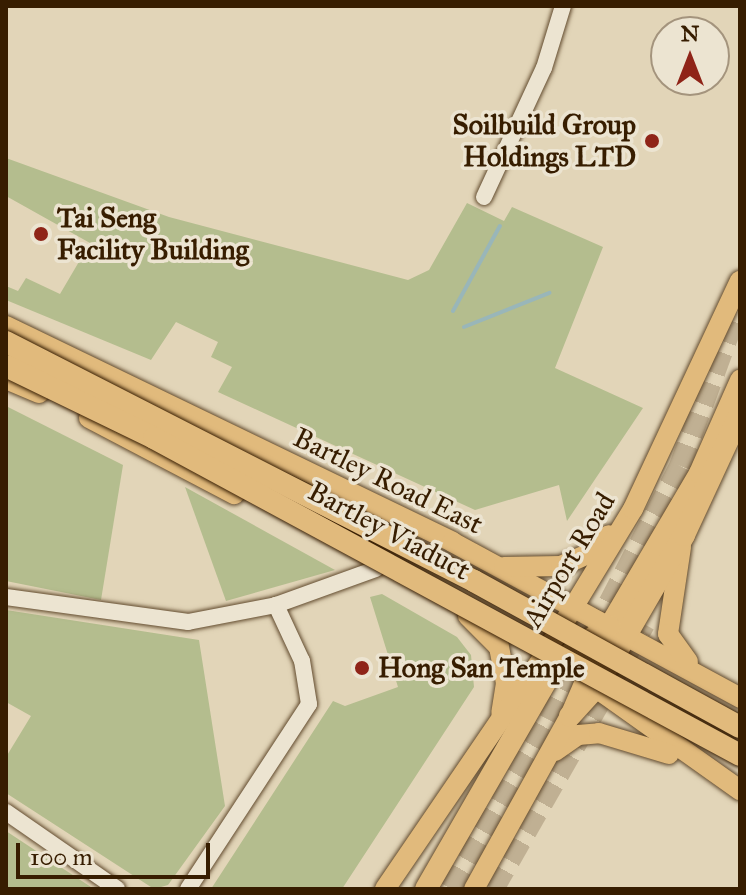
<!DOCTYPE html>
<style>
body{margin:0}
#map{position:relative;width:746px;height:895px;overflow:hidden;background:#e2d5b8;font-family:"IM FELL Great Primer",serif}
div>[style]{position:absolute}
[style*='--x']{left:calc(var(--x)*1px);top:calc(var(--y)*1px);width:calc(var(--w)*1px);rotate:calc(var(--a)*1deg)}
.green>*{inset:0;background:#b4bd8e}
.stream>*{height:4px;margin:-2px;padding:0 2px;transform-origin:2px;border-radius:2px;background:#99b6b9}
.highway-tunnel>*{height:22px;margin-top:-11px;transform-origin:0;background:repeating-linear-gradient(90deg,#c0b093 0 22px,transparent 0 33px)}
.roads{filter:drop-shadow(0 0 2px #624b2e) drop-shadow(0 0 2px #624b2e)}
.minor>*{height:16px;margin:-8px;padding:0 8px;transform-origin:8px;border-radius:8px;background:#ece4d1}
.major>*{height:20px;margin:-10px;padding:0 10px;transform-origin:10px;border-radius:10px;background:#e1ba7c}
.highway>*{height:22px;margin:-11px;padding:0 11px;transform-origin:11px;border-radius:11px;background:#e1ba7c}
.bridges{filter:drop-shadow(0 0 2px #371d00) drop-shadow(0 0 2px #371d00)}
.highway-bridge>*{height:22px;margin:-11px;padding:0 11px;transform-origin:11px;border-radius:11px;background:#e1ba7c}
.dots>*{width:22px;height:22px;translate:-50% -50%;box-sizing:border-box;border:4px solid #ece4d1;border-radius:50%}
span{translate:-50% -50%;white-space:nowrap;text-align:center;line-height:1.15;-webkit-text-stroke:7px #ece4d1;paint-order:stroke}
.poi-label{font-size:28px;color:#371d00;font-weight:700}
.right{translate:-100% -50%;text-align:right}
.left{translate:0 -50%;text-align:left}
.street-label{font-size:28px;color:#371d00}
.frame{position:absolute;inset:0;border:8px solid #371d00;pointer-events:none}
.north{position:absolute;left:650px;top:16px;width:80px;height:80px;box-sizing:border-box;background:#ece4d1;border:2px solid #a4947d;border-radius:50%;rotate:0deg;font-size:22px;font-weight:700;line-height:32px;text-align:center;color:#371d00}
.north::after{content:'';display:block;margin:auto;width:28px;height:36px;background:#8f2418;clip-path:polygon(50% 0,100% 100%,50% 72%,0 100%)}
.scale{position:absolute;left:16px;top:843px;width:194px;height:36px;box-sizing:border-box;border:4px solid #371d00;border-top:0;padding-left:10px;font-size:24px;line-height:28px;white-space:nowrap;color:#371d00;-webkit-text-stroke:6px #ece4d1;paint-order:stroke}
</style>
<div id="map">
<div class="green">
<div style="clip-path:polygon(6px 158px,169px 217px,408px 280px,429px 270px,467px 203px,504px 221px,512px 207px,603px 247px,555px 368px,643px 408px,567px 521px,559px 485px,475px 510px,218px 392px,232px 367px,211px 357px,218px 342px,176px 322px,151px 360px,6px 300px,6px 286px,18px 291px,26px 278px,60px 294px,90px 243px,6px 196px)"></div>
<div style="clip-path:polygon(6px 406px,123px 465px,101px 600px,6px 581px)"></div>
<div style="clip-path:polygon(185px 487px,335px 570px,226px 601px)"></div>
<div style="clip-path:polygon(382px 594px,457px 637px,471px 655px,474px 687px,342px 889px,211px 889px,333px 701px,345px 706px,398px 687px,370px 597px)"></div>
<div style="clip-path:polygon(6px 610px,199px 640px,225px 806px,168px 885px,154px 889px,6px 793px,6px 757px,31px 716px,6px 702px)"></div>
<div style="clip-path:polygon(6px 831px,94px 889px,6px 889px)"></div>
</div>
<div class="stream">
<div style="--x:453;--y:311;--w:97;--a:-61.1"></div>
<div style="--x:464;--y:327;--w:92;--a:-21.8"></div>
</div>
<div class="highway-tunnel">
<div style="--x:451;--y:889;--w:195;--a:-59.9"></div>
<div style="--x:549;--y:720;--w:286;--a:-62.7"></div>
<div style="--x:680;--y:466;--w:175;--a:-69.9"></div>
<div style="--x:493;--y:889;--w:305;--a:-60.3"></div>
</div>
<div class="roads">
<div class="minor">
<div style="--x:484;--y:197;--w:142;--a:-65.1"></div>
<div style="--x:544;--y:68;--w:65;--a:-73"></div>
<div style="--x:6;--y:597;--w:184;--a:7.8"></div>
<div style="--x:188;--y:622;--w:90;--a:-10.9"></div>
<div style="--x:276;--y:605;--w:106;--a:-19.8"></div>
<div style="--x:6;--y:812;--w:135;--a:34.7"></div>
<div style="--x:188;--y:889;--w:221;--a:-56.8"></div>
<div style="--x:309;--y:704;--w:44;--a:-99.2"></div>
<div style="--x:302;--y:661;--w:62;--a:-114.9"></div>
</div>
<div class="major">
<div style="--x:6;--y:326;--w:496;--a:25.8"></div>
<div style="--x:452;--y:542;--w:328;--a:28.4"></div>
<div style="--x:6;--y:379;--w:36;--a:23"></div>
<div style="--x:89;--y:418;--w:164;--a:27.7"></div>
<div style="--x:681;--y:547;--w:88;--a:98.5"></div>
<div style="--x:668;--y:634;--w:34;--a:54"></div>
<div style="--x:504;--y:567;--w:57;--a:-1"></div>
<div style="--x:561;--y:566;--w:37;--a:-24"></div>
<div style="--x:595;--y:551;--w:21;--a:-49"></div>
<div style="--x:468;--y:616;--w:44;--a:45"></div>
<div style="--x:499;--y:647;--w:37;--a:79"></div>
<div style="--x:506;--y:683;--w:30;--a:99"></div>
<div style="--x:585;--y:680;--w:190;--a:35.4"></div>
<div style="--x:555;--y:751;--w:28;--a:-35"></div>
<div style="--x:578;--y:735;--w:21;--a:-5"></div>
<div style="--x:599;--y:733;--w:73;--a:16.7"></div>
<div style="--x:385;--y:889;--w:281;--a:-55.7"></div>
<div style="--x:543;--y:657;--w:173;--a:-58.7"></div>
<div style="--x:633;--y:509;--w:252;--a:-64.9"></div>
<div style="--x:474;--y:889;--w:198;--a:-61"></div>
<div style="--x:570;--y:716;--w:98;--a:-66.6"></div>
<div style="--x:609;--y:626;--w:178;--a:-59.5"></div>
<div style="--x:699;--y:473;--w:102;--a:-66.2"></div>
</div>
<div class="highway">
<div style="--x:570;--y:716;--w:39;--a:-48"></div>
<div style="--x:596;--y:687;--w:176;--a:-59.9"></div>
<div style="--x:684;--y:535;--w:133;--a:-65.2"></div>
<div style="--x:426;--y:889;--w:260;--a:-60"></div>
<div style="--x:556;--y:664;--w:65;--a:-35.6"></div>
</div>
</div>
<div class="bridges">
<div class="highway-bridge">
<div style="--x:6;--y:342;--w:525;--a:27.05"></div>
<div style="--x:474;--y:581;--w:303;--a:28.8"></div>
<div style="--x:6;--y:366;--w:165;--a:25.9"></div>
<div style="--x:154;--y:438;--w:666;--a:28.41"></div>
</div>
</div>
<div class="dots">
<div style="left:652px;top:141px;background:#8f2418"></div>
<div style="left:41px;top:234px;background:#8f2418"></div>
<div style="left:362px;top:668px;background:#8f2418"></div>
</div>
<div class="poi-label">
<span class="right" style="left:636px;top:141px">Soilbuild Group<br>Holdings LTD</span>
<span class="left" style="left:57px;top:234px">Tai Seng<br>Facility Building</span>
<span class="left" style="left:378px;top:668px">Hong San Temple</span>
</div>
<div class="street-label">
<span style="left:388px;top:481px;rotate:26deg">Bartley Road East</span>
<span style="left:389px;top:531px;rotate:28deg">Bartley Viaduct</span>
<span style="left:569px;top:560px;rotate:-59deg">Airport Road</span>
</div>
<div class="frame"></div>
<div class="north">N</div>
<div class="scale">100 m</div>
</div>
